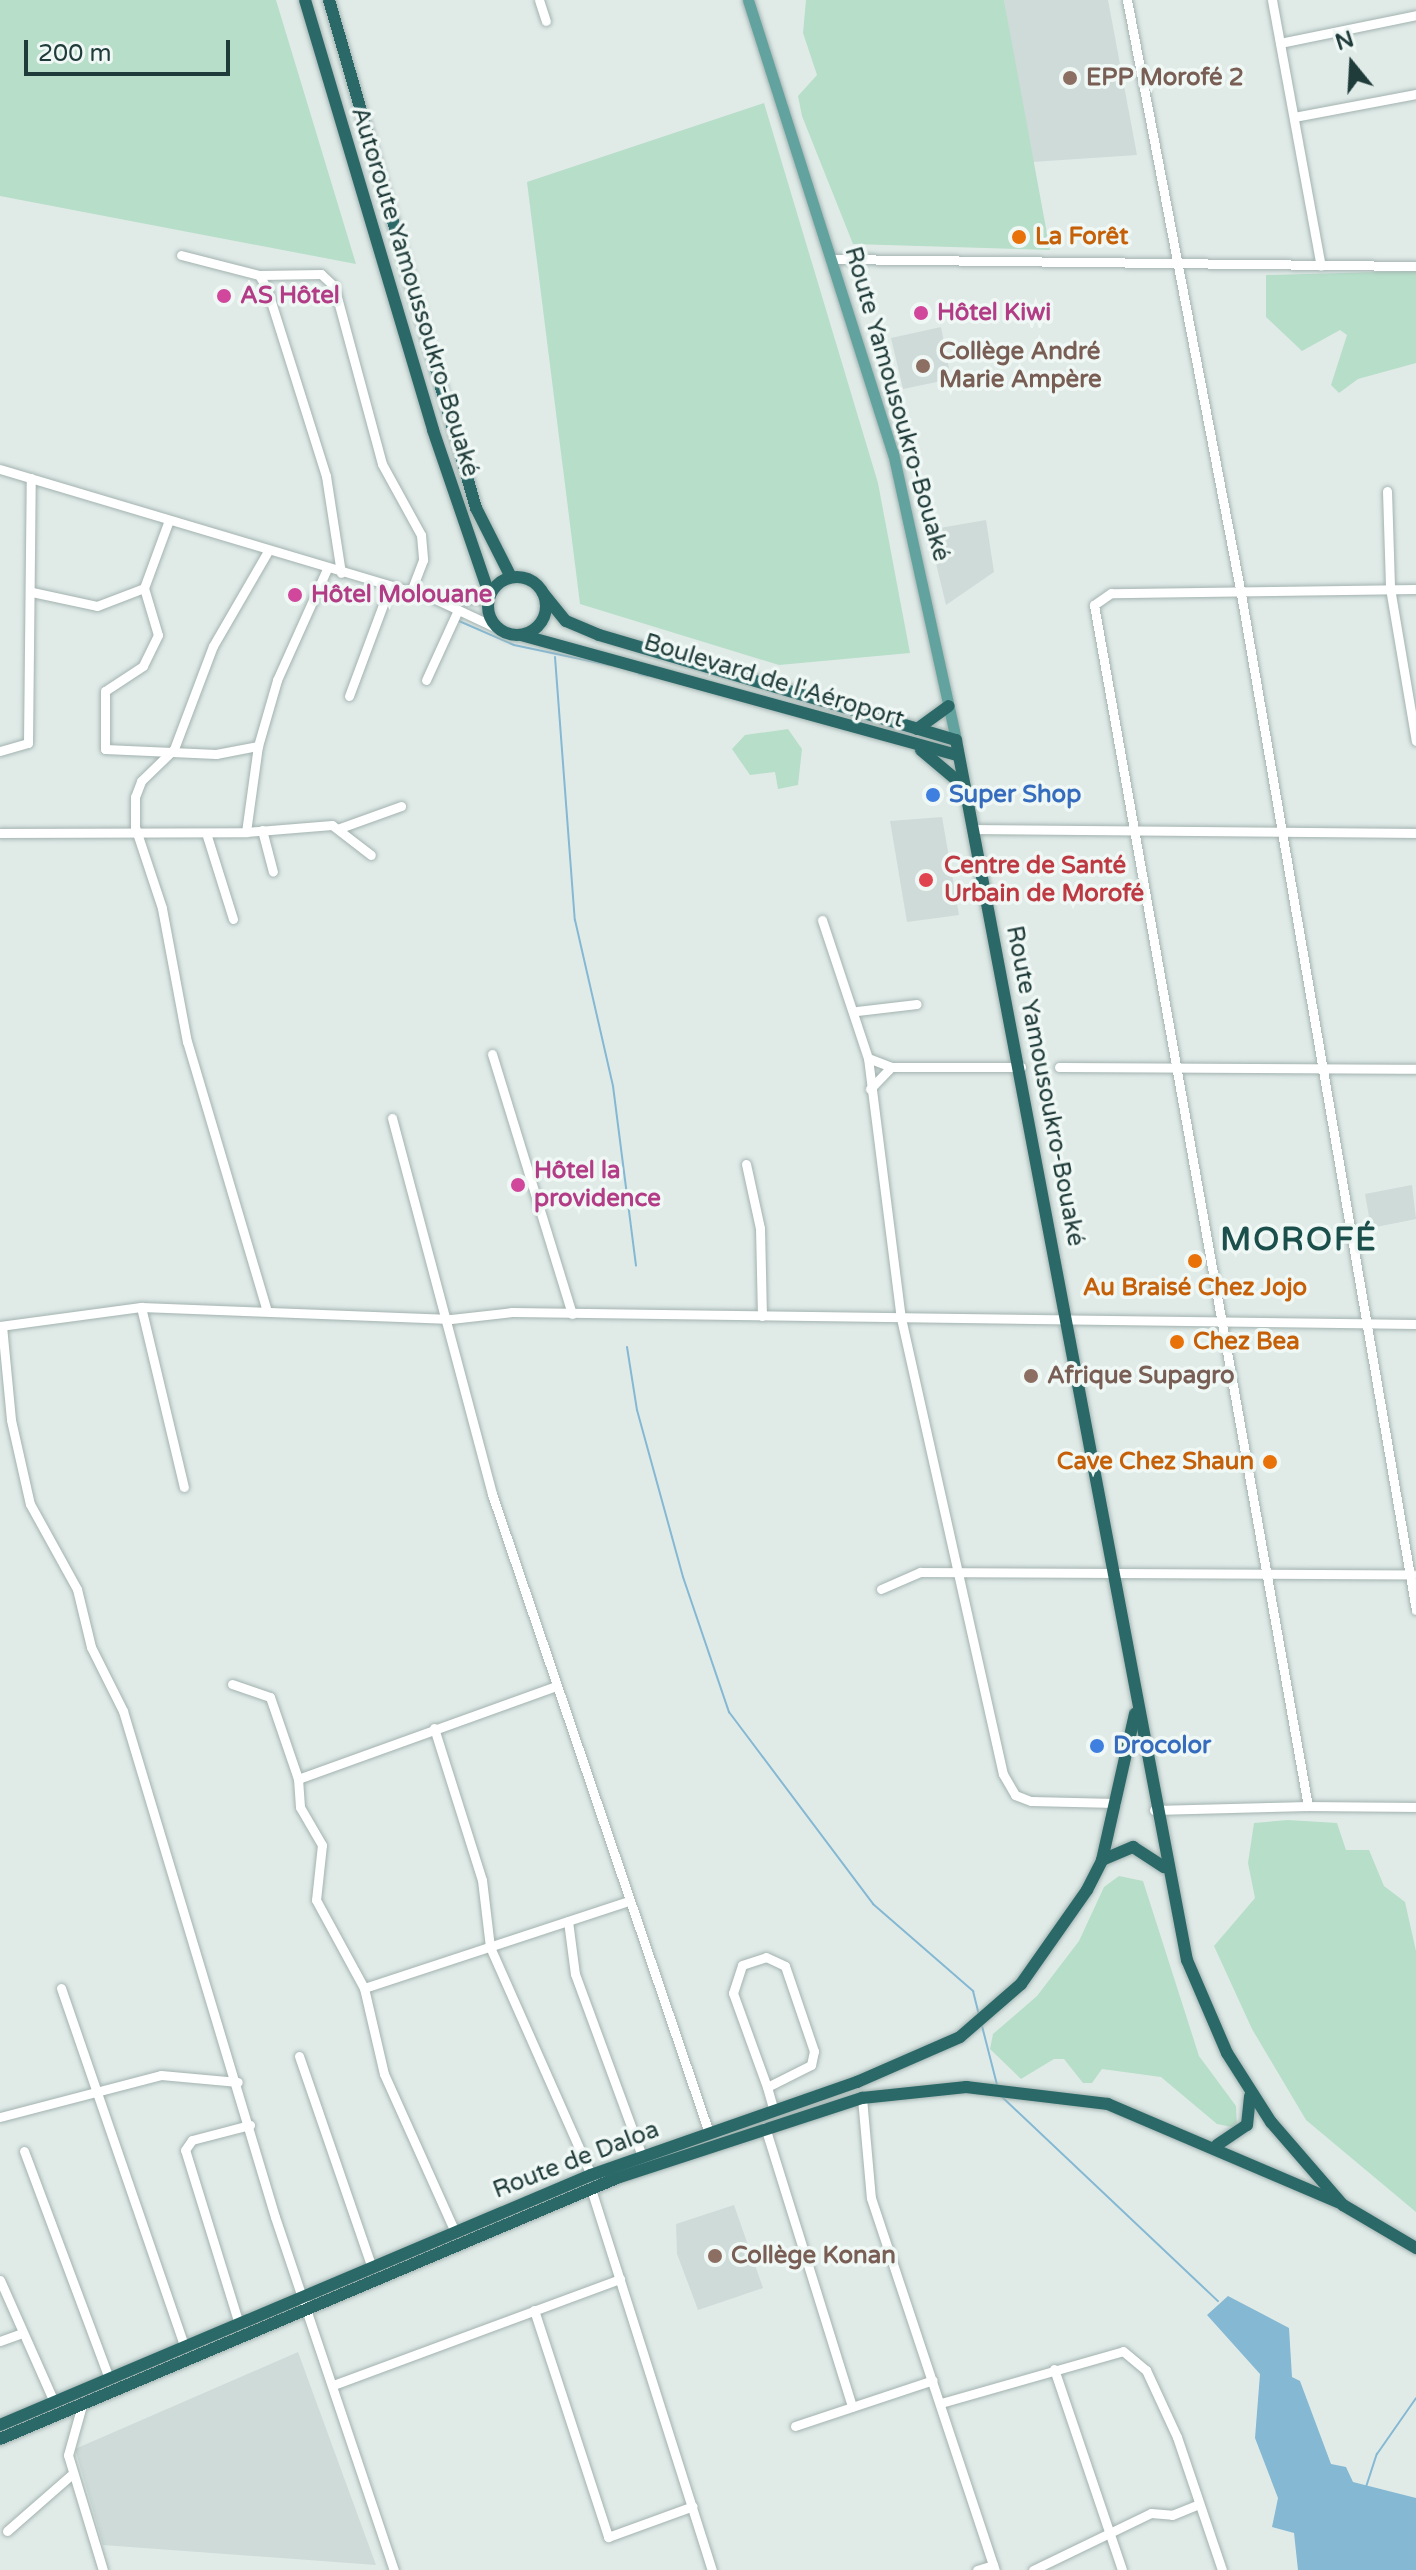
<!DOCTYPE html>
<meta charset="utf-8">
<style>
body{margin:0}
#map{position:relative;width:1416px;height:2570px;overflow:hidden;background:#e0ebe8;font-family:"Varela Round",sans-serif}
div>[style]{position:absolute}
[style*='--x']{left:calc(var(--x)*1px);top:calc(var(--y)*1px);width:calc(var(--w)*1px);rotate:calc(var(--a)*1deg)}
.built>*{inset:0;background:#cedbd8}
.green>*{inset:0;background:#b7dec9}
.water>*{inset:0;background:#85b8d3}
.stream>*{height:2px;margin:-1px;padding:0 1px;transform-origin:1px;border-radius:1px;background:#85b8d3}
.roads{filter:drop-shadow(0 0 2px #a3b3b0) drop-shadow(0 0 2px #a3b3b0)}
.minor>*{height:9px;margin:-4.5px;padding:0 4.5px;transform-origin:4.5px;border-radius:4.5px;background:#fff}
.major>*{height:11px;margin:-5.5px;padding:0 5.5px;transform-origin:5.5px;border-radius:5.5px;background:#62a39f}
.highway>*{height:12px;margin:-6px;padding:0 6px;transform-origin:6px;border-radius:6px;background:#2b6969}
.highway>.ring{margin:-6px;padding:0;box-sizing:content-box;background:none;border:12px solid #2b6969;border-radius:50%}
.dots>*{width:22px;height:22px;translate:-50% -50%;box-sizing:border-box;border:4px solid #f0f8f5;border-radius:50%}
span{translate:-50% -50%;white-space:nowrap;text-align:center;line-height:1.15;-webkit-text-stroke:7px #f0f8f5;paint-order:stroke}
.education-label{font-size:24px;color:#785e54;font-weight:700}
.left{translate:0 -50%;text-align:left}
.food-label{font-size:24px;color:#c56008;font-weight:700}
.right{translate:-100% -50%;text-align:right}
.street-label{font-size:24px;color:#203c3a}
.hotel-label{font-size:24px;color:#b23c85;font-weight:700}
.shop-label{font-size:24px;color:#366cbe;font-weight:700}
.health-label{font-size:24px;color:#be3a42;font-weight:700}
.district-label{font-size:32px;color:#1b4f4c;font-weight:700;letter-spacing:2px}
.north{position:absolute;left:1312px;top:24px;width:80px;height:80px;-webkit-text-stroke:6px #f0f8f5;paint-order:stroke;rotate:342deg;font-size:22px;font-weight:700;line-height:32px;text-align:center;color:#203c3a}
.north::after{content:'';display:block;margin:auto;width:28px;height:36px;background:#203c3a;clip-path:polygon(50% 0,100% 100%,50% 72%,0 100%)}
.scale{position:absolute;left:24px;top:40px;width:206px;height:36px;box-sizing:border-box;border:4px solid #203c3a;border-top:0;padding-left:10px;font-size:24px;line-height:28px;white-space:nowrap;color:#203c3a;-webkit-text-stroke:6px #f0f8f5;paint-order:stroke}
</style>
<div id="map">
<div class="built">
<div style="clip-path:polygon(1004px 0,1108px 0,1137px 155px,1032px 162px)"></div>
<div style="clip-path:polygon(941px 327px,951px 379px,903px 389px,891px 338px)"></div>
<div style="clip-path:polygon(986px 520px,994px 572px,946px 605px,928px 530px)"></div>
<div style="clip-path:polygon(942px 817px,959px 915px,907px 922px,890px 821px)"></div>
<div style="clip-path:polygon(1412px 1185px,1416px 1219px,1371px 1228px,1365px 1194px)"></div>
<div style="clip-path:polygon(734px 2205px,763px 2288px,698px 2310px,677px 2254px,676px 2224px)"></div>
<div style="clip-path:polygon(298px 2352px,376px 2565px,103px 2545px,75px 2449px)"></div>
</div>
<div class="green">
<div style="clip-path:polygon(0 0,276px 0,356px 264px,0 196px)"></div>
<div style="clip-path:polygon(806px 0,1004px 0,1050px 250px,853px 244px,802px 116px,798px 96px,817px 75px,803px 33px)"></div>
<div style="clip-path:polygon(764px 103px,878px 483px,910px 653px,779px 665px,580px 604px,527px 182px)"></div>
<div style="clip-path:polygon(1416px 271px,1416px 363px,1358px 379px,1339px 393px,1331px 385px,1347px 335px,1340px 330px,1302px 351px,1266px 317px,1266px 275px)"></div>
<div style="clip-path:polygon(788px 729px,802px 749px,798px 785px,778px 789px,775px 772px,750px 775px,732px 749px,745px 735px)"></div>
<div style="clip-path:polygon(1288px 1820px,1337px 1823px,1346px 1850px,1369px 1850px,1384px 1886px,1405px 1902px,1416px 1951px,1416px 2212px,1306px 2120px,1252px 2029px,1214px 1946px,1255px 1898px,1248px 1863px,1254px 1823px)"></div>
<div style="clip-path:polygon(1119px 1876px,1143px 1881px,1199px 2056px,1236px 2106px,1237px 2128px,1217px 2124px,1161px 2077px,1102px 2069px,1092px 2083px,1083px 2083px,1064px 2059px,1054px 2059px,1021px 2079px,990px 2049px,993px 2034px,1037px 1996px,1079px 1941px,1104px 1887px)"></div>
</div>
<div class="water">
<div style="clip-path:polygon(1228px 2296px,1289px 2328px,1292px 2377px,1300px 2381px,1331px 2464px,1346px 2467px,1353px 2482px,1416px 2498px,1416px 2570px,1298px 2570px,1294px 2533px,1272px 2527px,1278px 2498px,1255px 2438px,1260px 2374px,1207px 2315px)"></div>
</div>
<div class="stream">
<div style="--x:459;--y:621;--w:60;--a:23.6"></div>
<div style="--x:514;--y:645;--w:97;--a:11.9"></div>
<div style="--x:555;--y:657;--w:264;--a:85.7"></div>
<div style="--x:575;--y:920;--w:170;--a:77.1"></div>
<div style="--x:613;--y:1086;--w:181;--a:82.7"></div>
<div style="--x:639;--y:674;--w:9;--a:13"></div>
<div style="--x:627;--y:1347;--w:64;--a:81"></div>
<div style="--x:637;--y:1410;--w:173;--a:74.6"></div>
<div style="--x:683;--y:1577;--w:143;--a:71.2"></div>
<div style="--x:729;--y:1712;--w:240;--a:53.1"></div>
<div style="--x:873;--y:1904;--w:133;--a:41"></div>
<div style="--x:973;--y:1991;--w:25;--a:76"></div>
<div style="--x:982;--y:2026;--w:61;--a:75.7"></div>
<div style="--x:1000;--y:2095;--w:300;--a:43.4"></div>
<div style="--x:1366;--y:2487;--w:35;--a:-72"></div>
<div style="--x:1377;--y:2454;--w:68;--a:-55.1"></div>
</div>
<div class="roads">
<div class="minor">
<div style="--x:539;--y:0;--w:22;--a:72"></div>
<div style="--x:1127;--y:0;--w:605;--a:79.14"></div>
<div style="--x:1241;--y:594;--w:1031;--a:80.23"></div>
<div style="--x:1272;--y:0;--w:270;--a:79.6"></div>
<div style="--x:1280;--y:43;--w:139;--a:-11.6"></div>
<div style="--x:1294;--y:117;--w:124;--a:-10.7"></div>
<div style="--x:181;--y:255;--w:81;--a:14.4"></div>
<div style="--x:259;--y:275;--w:16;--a:60"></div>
<div style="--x:267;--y:289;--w:196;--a:72.5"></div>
<div style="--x:326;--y:476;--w:98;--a:81.2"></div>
<div style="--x:833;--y:259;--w:583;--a:0.69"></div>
<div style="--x:259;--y:275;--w:62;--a:-0.9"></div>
<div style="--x:321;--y:274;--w:18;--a:43"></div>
<div style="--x:334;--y:286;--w:184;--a:74.9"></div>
<div style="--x:382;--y:464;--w:81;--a:61.2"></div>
<div style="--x:421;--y:535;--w:25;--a:85"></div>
<div style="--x:423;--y:560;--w:34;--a:111"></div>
<div style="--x:0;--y:469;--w:454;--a:16.6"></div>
<div style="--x:435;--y:599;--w:71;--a:25.1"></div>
<div style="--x:1387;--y:491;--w:97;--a:88.2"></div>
<div style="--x:1390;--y:588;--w:155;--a:80.4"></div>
<div style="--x:144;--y:588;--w:49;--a:73.4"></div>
<div style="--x:158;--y:635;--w:34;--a:116"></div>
<div style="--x:143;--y:666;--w:45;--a:146.7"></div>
<div style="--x:105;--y:691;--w:58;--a:90"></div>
<div style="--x:105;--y:749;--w:111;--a:2.6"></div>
<div style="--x:216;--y:754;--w:43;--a:-10.8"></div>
<div style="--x:258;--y:746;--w:69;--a:-73.9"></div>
<div style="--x:277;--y:680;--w:122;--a:-65.8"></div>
<div style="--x:1416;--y:589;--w:305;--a:179.2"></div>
<div style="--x:1111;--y:593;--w:21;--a:145"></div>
<div style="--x:1094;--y:605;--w:1220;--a:79.9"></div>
<div style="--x:1308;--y:1806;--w:108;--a:0.5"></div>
<div style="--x:32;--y:592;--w:66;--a:12.2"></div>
<div style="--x:97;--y:606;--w:50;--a:-21"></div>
<div style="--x:144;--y:588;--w:72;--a:-69.8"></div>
<div style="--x:438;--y:599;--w:50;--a:0"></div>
<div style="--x:426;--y:680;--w:77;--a:-65.4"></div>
<div style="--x:349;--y:696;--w:117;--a:-69.6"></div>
<div style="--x:0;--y:751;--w:29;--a:-16"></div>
<div style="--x:28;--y:743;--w:265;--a:-89.4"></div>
<div style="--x:340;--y:828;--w:65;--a:-19.8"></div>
<div style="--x:974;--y:829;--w:442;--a:0.5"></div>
<div style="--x:262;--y:830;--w:43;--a:75.3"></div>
<div style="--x:246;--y:832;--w:86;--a:-4.7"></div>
<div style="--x:332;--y:825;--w:49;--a:37.6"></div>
<div style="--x:0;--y:833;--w:246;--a:-0.2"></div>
<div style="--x:246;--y:832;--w:87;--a:-82.1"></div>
<div style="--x:207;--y:836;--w:87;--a:72.6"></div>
<div style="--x:822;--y:920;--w:145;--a:71.6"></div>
<div style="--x:868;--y:1058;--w:262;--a:82.8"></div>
<div style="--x:901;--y:1318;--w:467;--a:77.4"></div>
<div style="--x:1003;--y:1774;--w:24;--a:60"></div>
<div style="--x:1015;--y:1795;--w:17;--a:21"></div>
<div style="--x:1031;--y:1801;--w:85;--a:1.3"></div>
<div style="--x:857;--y:1011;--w:60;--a:-6.7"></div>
<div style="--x:492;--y:1054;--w:272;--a:72.9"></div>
<div style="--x:868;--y:1058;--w:25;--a:21"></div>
<div style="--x:891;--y:1067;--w:130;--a:0"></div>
<div style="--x:1059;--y:1067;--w:357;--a:0.3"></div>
<div style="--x:870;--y:1089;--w:30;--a:-46"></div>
<div style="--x:392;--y:1118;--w:389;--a:75.1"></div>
<div style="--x:492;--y:1494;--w:675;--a:71.24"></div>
<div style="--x:746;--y:1164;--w:66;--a:77.7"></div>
<div style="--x:760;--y:1228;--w:88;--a:88.7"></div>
<div style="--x:141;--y:1307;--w:185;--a:76.6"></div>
<div style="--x:266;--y:1308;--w:277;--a:-106.5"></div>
<div style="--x:187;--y:1042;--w:136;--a:-100.6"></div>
<div style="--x:162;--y:908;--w:85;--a:-108.4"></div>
<div style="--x:135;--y:827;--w:30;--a:-90"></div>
<div style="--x:135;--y:797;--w:17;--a:-69"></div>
<div style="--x:141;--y:781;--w:46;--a:-44.1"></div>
<div style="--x:174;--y:749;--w:110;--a:-69.3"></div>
<div style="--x:213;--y:646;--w:110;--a:-59.9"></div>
<div style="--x:0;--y:1326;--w:142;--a:-7.7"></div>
<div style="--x:141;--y:1307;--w:310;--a:2.2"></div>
<div style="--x:451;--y:1319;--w:61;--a:-6.5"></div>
<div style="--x:512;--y:1312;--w:904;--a:0.76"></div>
<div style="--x:2;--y:1326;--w:94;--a:84.5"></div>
<div style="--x:11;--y:1420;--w:86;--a:77.3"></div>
<div style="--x:30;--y:1504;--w:97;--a:61.1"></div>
<div style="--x:77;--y:1589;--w:60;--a:76.4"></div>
<div style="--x:91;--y:1647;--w:72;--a:63.4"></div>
<div style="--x:123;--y:1711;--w:528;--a:73.28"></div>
<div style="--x:275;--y:2217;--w:373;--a:71.4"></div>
<div style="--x:881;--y:1589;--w:43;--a:-23.6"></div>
<div style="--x:920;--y:1572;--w:493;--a:0.3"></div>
<div style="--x:232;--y:1684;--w:40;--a:18.9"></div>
<div style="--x:270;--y:1697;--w:87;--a:71.1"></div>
<div style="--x:434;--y:1728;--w:159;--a:72.5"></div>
<div style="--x:482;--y:1880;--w:67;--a:83.2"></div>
<div style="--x:490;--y:1947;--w:249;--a:66.1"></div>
<div style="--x:1154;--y:1810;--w:154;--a:-1.5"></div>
<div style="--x:568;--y:1921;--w:53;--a:82.5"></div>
<div style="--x:575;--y:1974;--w:194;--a:69.8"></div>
<div style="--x:61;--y:1988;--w:379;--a:71"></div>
<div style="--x:364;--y:1988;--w:278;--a:-18.2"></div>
<div style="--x:299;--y:2056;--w:224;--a:71"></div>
<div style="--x:767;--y:2087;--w:100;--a:-109.9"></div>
<div style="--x:733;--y:1993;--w:29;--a:-72"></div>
<div style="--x:742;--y:1965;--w:25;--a:-18"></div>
<div style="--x:766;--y:1957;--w:21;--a:25"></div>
<div style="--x:785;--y:1966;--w:90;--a:71.2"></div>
<div style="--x:814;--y:2051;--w:14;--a:102"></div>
<div style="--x:811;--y:2065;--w:49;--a:153.4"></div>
<div style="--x:767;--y:2087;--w:25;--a:74"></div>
<div style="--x:862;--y:2098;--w:100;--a:84.9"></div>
<div style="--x:871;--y:2198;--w:392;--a:71.6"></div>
<div style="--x:0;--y:2117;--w:166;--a:-14.6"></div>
<div style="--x:161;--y:2075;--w:77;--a:5.2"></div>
<div style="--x:765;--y:2127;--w:293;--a:72.7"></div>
<div style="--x:24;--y:2151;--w:242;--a:69.5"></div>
<div style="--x:591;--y:2189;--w:400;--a:72.4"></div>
<div style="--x:455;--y:2232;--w:173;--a:-114.2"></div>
<div style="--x:384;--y:2074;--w:88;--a:-103.1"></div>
<div style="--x:364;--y:1988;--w:100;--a:-118.6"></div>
<div style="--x:316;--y:1900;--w:55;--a:-83.8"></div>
<div style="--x:322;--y:1845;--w:44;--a:-120.1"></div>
<div style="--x:300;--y:1807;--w:28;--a:-94"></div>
<div style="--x:298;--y:1779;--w:272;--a:-19.8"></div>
<div style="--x:0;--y:2280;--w:133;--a:66.1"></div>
<div style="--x:534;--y:2310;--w:239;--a:71.9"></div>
<div style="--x:608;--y:2537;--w:90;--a:-20"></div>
<div style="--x:239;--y:2324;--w:182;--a:-107.2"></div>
<div style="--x:185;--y:2150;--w:12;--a:-55"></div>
<div style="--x:192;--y:2140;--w:60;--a:-14.5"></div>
<div style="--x:0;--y:2341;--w:20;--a:-20"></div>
<div style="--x:1054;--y:2369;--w:212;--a:71.3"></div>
<div style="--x:336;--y:2384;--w:303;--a:-20.3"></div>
<div style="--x:941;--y:2403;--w:189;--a:-15.9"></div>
<div style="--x:1123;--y:2351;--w:30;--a:40"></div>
<div style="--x:1146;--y:2370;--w:74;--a:65.2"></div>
<div style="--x:1177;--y:2437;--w:140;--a:71.3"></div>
<div style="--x:82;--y:2405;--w:52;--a:105.6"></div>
<div style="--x:68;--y:2455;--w:120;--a:73.1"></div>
<div style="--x:795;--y:2426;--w:145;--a:-18.4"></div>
<div style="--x:7;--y:2531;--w:86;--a:-41.2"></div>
<div style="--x:977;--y:2570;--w:17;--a:-17"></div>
<div style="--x:1033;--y:2570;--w:131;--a:-25.8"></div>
<div style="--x:1151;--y:2513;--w:21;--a:5"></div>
<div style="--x:1172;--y:2515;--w:29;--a:-22"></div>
</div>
<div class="major">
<div style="--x:748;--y:0;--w:476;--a:72.3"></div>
<div style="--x:893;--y:453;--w:294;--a:77.6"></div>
</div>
<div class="highway">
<div style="--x:305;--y:0;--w:449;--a:73.4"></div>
<div style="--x:433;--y:430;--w:173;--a:71.1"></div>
<div style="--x:329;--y:0;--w:529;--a:73.86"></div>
<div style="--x:476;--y:508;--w:77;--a:63.1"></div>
<div class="ring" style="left:488px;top:577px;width:46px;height:46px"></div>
<div style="--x:543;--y:593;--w:36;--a:51"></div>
<div style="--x:566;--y:621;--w:36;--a:23"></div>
<div style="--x:599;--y:635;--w:372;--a:16.4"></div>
<div style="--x:956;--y:740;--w:1242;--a:79.28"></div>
<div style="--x:1187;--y:1960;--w:101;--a:66.7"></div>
<div style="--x:1227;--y:2053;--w:82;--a:57.5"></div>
<div style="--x:1271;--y:2122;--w:110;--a:49.1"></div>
<div style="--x:1343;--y:2205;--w:85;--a:30.5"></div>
<div style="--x:521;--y:635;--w:453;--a:15.4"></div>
<div style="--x:917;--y:729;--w:39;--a:-36"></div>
<div style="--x:921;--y:750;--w:57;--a:40.1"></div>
<div style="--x:1102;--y:1860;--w:34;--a:-23"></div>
<div style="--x:1133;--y:1847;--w:37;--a:33"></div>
<div style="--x:1217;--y:2145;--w:36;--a:-34"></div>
<div style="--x:1247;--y:2125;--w:29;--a:-84"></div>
<div style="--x:0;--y:2425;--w:642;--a:-22.93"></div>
<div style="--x:591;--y:2175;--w:282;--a:-19.3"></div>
<div style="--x:857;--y:2082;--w:112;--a:-23.6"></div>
<div style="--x:960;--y:2037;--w:81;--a:-41"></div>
<div style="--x:1021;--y:1984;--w:115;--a:-54.9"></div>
<div style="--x:1087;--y:1890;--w:34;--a:-63"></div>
<div style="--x:1102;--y:1860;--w:150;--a:-77.3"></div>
<div style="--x:0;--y:2439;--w:670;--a:-22.93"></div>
<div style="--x:617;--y:2178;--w:258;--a:-18.1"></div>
<div style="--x:862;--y:2098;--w:105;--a:-6"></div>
<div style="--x:966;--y:2087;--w:143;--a:6.8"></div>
<div style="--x:1108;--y:2104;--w:252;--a:23.1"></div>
</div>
</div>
<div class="dots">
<div style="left:1070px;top:78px;background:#8d6e63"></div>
<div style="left:1019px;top:237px;background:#e8710a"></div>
<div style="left:224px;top:296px;background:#d1479c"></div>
<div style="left:921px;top:313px;background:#d1479c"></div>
<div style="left:923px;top:366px;background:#8d6e63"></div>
<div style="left:295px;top:595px;background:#d1479c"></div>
<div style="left:933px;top:795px;background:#3f7fe0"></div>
<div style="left:926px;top:880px;background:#e0444e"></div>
<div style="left:518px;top:1185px;background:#d1479c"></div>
<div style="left:1195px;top:1261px;background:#e8710a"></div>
<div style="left:1177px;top:1342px;background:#e8710a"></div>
<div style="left:1031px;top:1376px;background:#8d6e63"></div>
<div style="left:1270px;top:1462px;background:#e8710a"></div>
<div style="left:1097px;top:1746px;background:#3f7fe0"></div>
<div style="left:715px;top:2256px;background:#8d6e63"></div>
</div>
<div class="education-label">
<span class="left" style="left:1086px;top:78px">EPP Morofé 2</span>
<span class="left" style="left:939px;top:366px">Collège André<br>Marie Ampère</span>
<span class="left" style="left:1047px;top:1376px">Afrique Supagro</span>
<span class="left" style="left:731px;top:2256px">Collège Konan</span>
</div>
<div class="food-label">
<span class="left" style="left:1035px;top:237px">La Forêt</span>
<span style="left:1195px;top:1288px">Au Braisé Chez Jojo</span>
<span class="left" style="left:1193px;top:1342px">Chez Bea</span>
<span class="right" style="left:1254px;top:1462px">Cave Chez Shaun</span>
</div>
<div class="street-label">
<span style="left:415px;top:292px;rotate:73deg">Autoroute Yamoussoukro-Bouaké</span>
<span style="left:897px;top:404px;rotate:74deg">Route Yamousoukro-Bouaké</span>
<span style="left:774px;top:681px;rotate:17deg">Boulevard de l'Aéroport</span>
<span style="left:1045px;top:1086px;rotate:79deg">Route Yamousoukro-Bouaké</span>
<span style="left:576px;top:2160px;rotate:-21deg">Route de Daloa</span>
</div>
<div class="hotel-label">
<span class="left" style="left:240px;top:296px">AS Hôtel</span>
<span class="left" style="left:937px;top:313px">Hôtel Kiwi</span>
<span class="left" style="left:311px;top:595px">Hôtel Molouane</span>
<span class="left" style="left:534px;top:1185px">Hôtel la<br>providence</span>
</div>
<div class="shop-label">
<span class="left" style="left:949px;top:795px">Super Shop</span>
<span class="left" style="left:1113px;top:1746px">Drocolor</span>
</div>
<div class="health-label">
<span class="left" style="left:944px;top:880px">Centre de Santé<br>Urbain de Morofé</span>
</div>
<div class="district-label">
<span style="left:1299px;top:1240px">MOROFÉ</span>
</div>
<div class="north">N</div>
<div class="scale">200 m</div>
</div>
